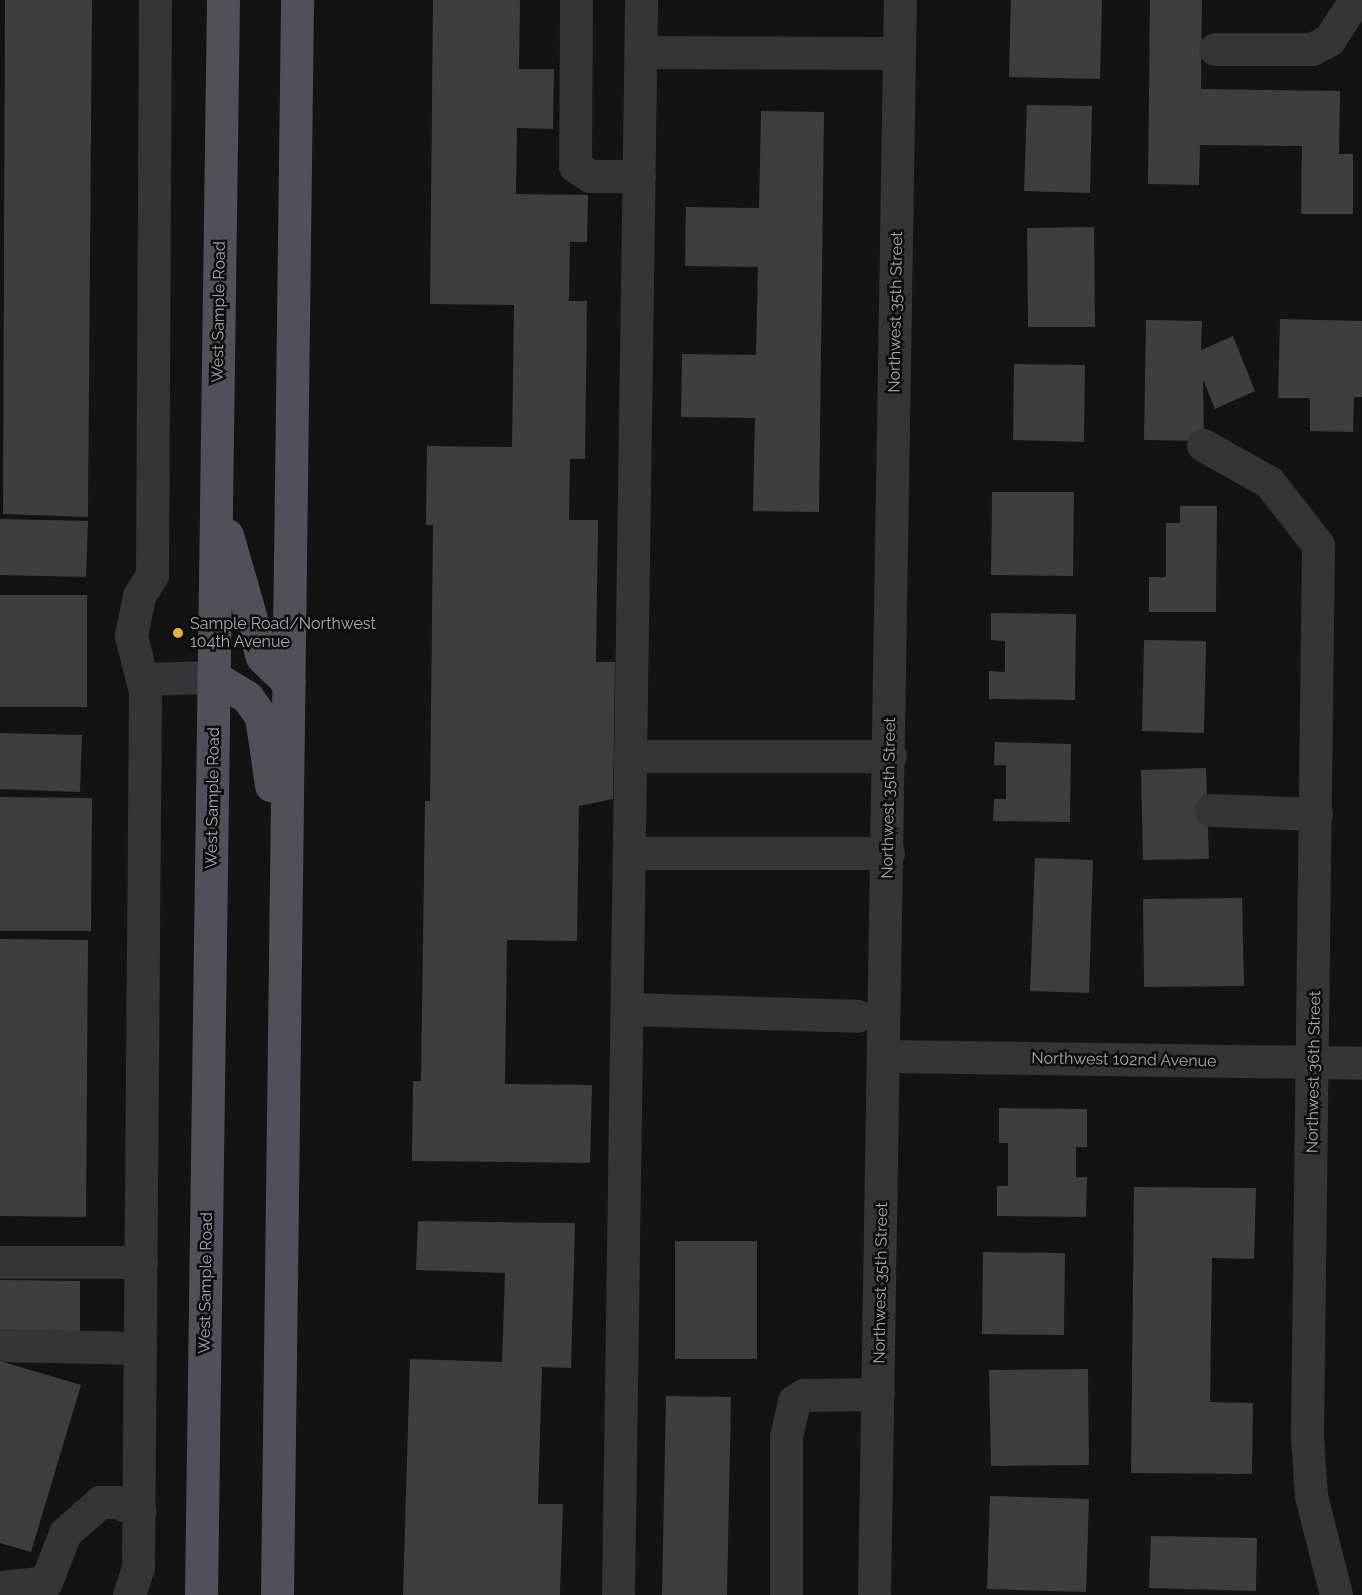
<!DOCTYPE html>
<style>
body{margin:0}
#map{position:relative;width:1362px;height:1595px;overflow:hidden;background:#131314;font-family:Raleway,sans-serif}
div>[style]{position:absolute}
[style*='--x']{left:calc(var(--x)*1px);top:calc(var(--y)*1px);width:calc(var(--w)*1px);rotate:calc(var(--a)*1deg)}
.building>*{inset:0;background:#3d3e41}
.minor>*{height:33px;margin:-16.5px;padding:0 16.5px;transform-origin:16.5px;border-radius:16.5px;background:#343439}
.major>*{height:33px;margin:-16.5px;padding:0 16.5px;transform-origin:16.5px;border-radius:16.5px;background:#505158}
.dots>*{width:16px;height:16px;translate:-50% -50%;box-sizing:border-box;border:3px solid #0e0e0f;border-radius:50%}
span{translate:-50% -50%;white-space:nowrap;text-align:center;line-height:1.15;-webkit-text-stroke:5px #0e0e0f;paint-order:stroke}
.street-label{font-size:16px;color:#a5a9b4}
.poi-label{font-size:16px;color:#a5a9b4}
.left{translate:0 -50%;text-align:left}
</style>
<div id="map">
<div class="building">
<div style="clip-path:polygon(5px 0,92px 0,88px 517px,3px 514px)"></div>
<div style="clip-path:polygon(433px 0,520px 0,519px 69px,554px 69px,553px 129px,517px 128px,516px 194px,588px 195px,587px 242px,570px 242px,569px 301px,587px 301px,585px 459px,570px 459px,569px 520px,598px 520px,596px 662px,615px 662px,613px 799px,579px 806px,577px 941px,507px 940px,505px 1084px,592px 1085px,590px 1163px,412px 1161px,413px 1081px,421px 1081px,425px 801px,430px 801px,433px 525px,426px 525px,427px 446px,512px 447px,514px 305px,430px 304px)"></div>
<div style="clip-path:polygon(1011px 0,1102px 0,1100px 79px,1009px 77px)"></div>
<div style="clip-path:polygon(1150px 0,1202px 0,1201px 89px,1340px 91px,1339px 154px,1353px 154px,1353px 214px,1301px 214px,1302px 146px,1200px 145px,1199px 185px,1148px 184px)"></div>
<div style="clip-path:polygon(1027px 105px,1092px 106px,1090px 193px,1024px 191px)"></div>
<div style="clip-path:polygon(761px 111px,824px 112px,819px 512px,753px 511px,755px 418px,681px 417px,682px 354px,756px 355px,758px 267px,685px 266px,686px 207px,759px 208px)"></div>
<div style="clip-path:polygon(1094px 227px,1095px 327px,1028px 327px,1027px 228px)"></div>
<div style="clip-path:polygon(1280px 319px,1362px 321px,1362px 397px,1354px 397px,1353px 432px,1310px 431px,1310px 398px,1278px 398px)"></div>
<div style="clip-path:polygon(1146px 320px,1202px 321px,1201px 350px,1233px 336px,1255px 391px,1215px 409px,1203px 379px,1204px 441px,1144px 440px)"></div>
<div style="clip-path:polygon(1014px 364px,1085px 365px,1084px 442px,1013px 440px)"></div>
<div style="clip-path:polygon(992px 492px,1074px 492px,1073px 576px,991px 575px)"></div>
<div style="clip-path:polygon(1180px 506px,1217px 506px,1216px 612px,1149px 612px,1149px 577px,1166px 577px,1166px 523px,1180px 523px)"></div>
<div style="clip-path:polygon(0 519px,88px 521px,86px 577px,0 575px)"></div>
<div style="clip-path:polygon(0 595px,87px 595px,87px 707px,0 707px)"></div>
<div style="clip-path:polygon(991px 613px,1076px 614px,1075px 700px,989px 699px,989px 671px,1005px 672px,1005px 641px,991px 640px)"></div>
<div style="clip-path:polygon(1144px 640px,1206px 641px,1204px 733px,1142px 731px)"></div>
<div style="clip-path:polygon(0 733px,82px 735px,80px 792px,0 789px)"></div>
<div style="clip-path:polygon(995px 742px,1071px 744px,1070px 822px,993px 821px,994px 799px,1006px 799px,1006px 765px,994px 765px)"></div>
<div style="clip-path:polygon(1206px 768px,1209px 859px,1143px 860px,1141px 770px)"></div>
<div style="clip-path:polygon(0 797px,92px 798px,91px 931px,0 931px)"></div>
<div style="clip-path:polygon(1035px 858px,1093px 860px,1089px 993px,1030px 991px)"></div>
<div style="clip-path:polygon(1242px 898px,1244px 986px,1144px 987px,1143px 899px)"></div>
<div style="clip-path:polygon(0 939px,88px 940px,86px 1217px,0 1216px)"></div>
<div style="clip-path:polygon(999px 1108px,1087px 1109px,1087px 1147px,1076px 1147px,1076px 1177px,1087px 1177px,1086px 1217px,997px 1216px,997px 1186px,1008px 1186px,1008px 1143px,999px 1143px)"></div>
<div style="clip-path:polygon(1134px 1187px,1256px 1188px,1254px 1259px,1212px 1258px,1210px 1402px,1253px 1403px,1252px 1474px,1131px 1473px)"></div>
<div style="clip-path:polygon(418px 1221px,575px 1223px,571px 1368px,542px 1367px,538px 1504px,563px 1504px,560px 1595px,403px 1595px,410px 1359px,502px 1362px,505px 1273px,416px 1270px)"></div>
<div style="clip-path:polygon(675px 1241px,757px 1241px,757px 1359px,675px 1359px)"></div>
<div style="clip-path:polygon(983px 1252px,1065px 1253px,1064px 1335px,982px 1334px)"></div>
<div style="clip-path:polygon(0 1280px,80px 1281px,80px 1332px,0 1331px)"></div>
<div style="clip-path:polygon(0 1361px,81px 1385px,31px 1552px,0 1543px)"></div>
<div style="clip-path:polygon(1088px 1369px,1089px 1465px,991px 1466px,989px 1370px)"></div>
<div style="clip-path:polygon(666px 1396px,731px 1397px,727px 1595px,662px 1595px)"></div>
<div style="clip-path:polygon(990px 1496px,1089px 1499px,1086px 1592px,987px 1589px)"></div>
<div style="clip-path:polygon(1151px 1536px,1257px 1538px,1256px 1591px,1149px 1588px)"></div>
</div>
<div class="minor">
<div style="--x:576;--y:0;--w:166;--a:90.3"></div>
<div style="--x:575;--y:166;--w:18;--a:34"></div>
<div style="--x:590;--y:176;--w:49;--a:0"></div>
<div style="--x:1215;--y:49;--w:97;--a:0"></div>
<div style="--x:1312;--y:49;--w:19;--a:-28"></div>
<div style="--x:1329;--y:40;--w:48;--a:-57"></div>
<div style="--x:641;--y:52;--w:258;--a:0.2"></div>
<div style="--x:1203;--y:445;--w:76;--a:29.3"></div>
<div style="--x:1269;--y:482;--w:80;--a:52.1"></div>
<div style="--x:1318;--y:545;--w:891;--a:90.71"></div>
<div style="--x:1307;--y:1436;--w:60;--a:86.2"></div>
<div style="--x:1311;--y:1496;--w:102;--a:75.8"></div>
<div style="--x:143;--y:679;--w:71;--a:-1.6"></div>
<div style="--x:630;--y:756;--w:260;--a:0"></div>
<div style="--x:1211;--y:810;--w:105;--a:2.2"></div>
<div style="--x:629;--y:853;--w:259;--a:0"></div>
<div style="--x:627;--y:1009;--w:230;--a:1.7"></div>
<div style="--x:885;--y:1056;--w:477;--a:0.8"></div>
<div style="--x:0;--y:1262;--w:141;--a:0"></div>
<div style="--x:0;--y:1345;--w:140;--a:1.2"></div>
<div style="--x:0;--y:1587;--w:46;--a:-6.2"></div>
<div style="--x:46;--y:1582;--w:53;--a:-68.8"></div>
<div style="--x:65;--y:1533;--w:47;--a:-41.5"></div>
<div style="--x:100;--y:1502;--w:16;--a:0"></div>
<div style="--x:116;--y:1502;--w:25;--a:21"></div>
<div style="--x:129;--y:1595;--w:28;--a:-72"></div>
<div style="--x:138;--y:1568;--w:877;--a:-89.54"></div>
<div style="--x:145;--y:691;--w:57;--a:-104.3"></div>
<div style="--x:131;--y:636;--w:41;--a:-78.7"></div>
<div style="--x:139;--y:596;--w:25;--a:-58"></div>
<div style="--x:152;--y:575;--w:575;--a:-89.7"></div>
<div style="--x:618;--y:1595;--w:1595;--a:-89.17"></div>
<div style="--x:786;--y:1595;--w:159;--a:-90"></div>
<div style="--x:786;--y:1436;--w:36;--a:-77"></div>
<div style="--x:794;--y:1401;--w:12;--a:-31"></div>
<div style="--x:804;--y:1395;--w:74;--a:-0.8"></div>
<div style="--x:874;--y:1595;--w:1595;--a:-89.07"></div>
</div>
<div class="major">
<div style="--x:227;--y:535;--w:127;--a:74"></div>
<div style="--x:262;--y:657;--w:37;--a:44"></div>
<div style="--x:214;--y:677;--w:39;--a:31"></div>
<div style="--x:247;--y:697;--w:24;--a:54"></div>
<div style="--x:261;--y:716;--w:70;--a:81.8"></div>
<div style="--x:201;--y:1595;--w:1595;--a:-89.21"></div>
<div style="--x:277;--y:1595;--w:1595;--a:-89.28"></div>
</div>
<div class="dots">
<div style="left:178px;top:633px;background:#e5b43a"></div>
</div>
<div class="street-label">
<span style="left:219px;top:312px;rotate:-89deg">West Sample Road</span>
<span style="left:896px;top:312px;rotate:-89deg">Northwest 35th Street</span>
<span style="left:213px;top:798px;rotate:-89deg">West Sample Road</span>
<span style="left:889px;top:798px;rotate:-89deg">Northwest 35th Street</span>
<span style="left:1124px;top:1060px;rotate:1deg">Northwest 102nd Avenue</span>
<span style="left:1314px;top:1072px;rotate:-89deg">Northwest 36th Street</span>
<span style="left:206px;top:1283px;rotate:-89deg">West Sample Road</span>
<span style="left:881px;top:1283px;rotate:-89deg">Northwest 35th Street</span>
</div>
<div class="poi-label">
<span class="left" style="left:190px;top:633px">Sample Road/Northwest<br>104th Avenue</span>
</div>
</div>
